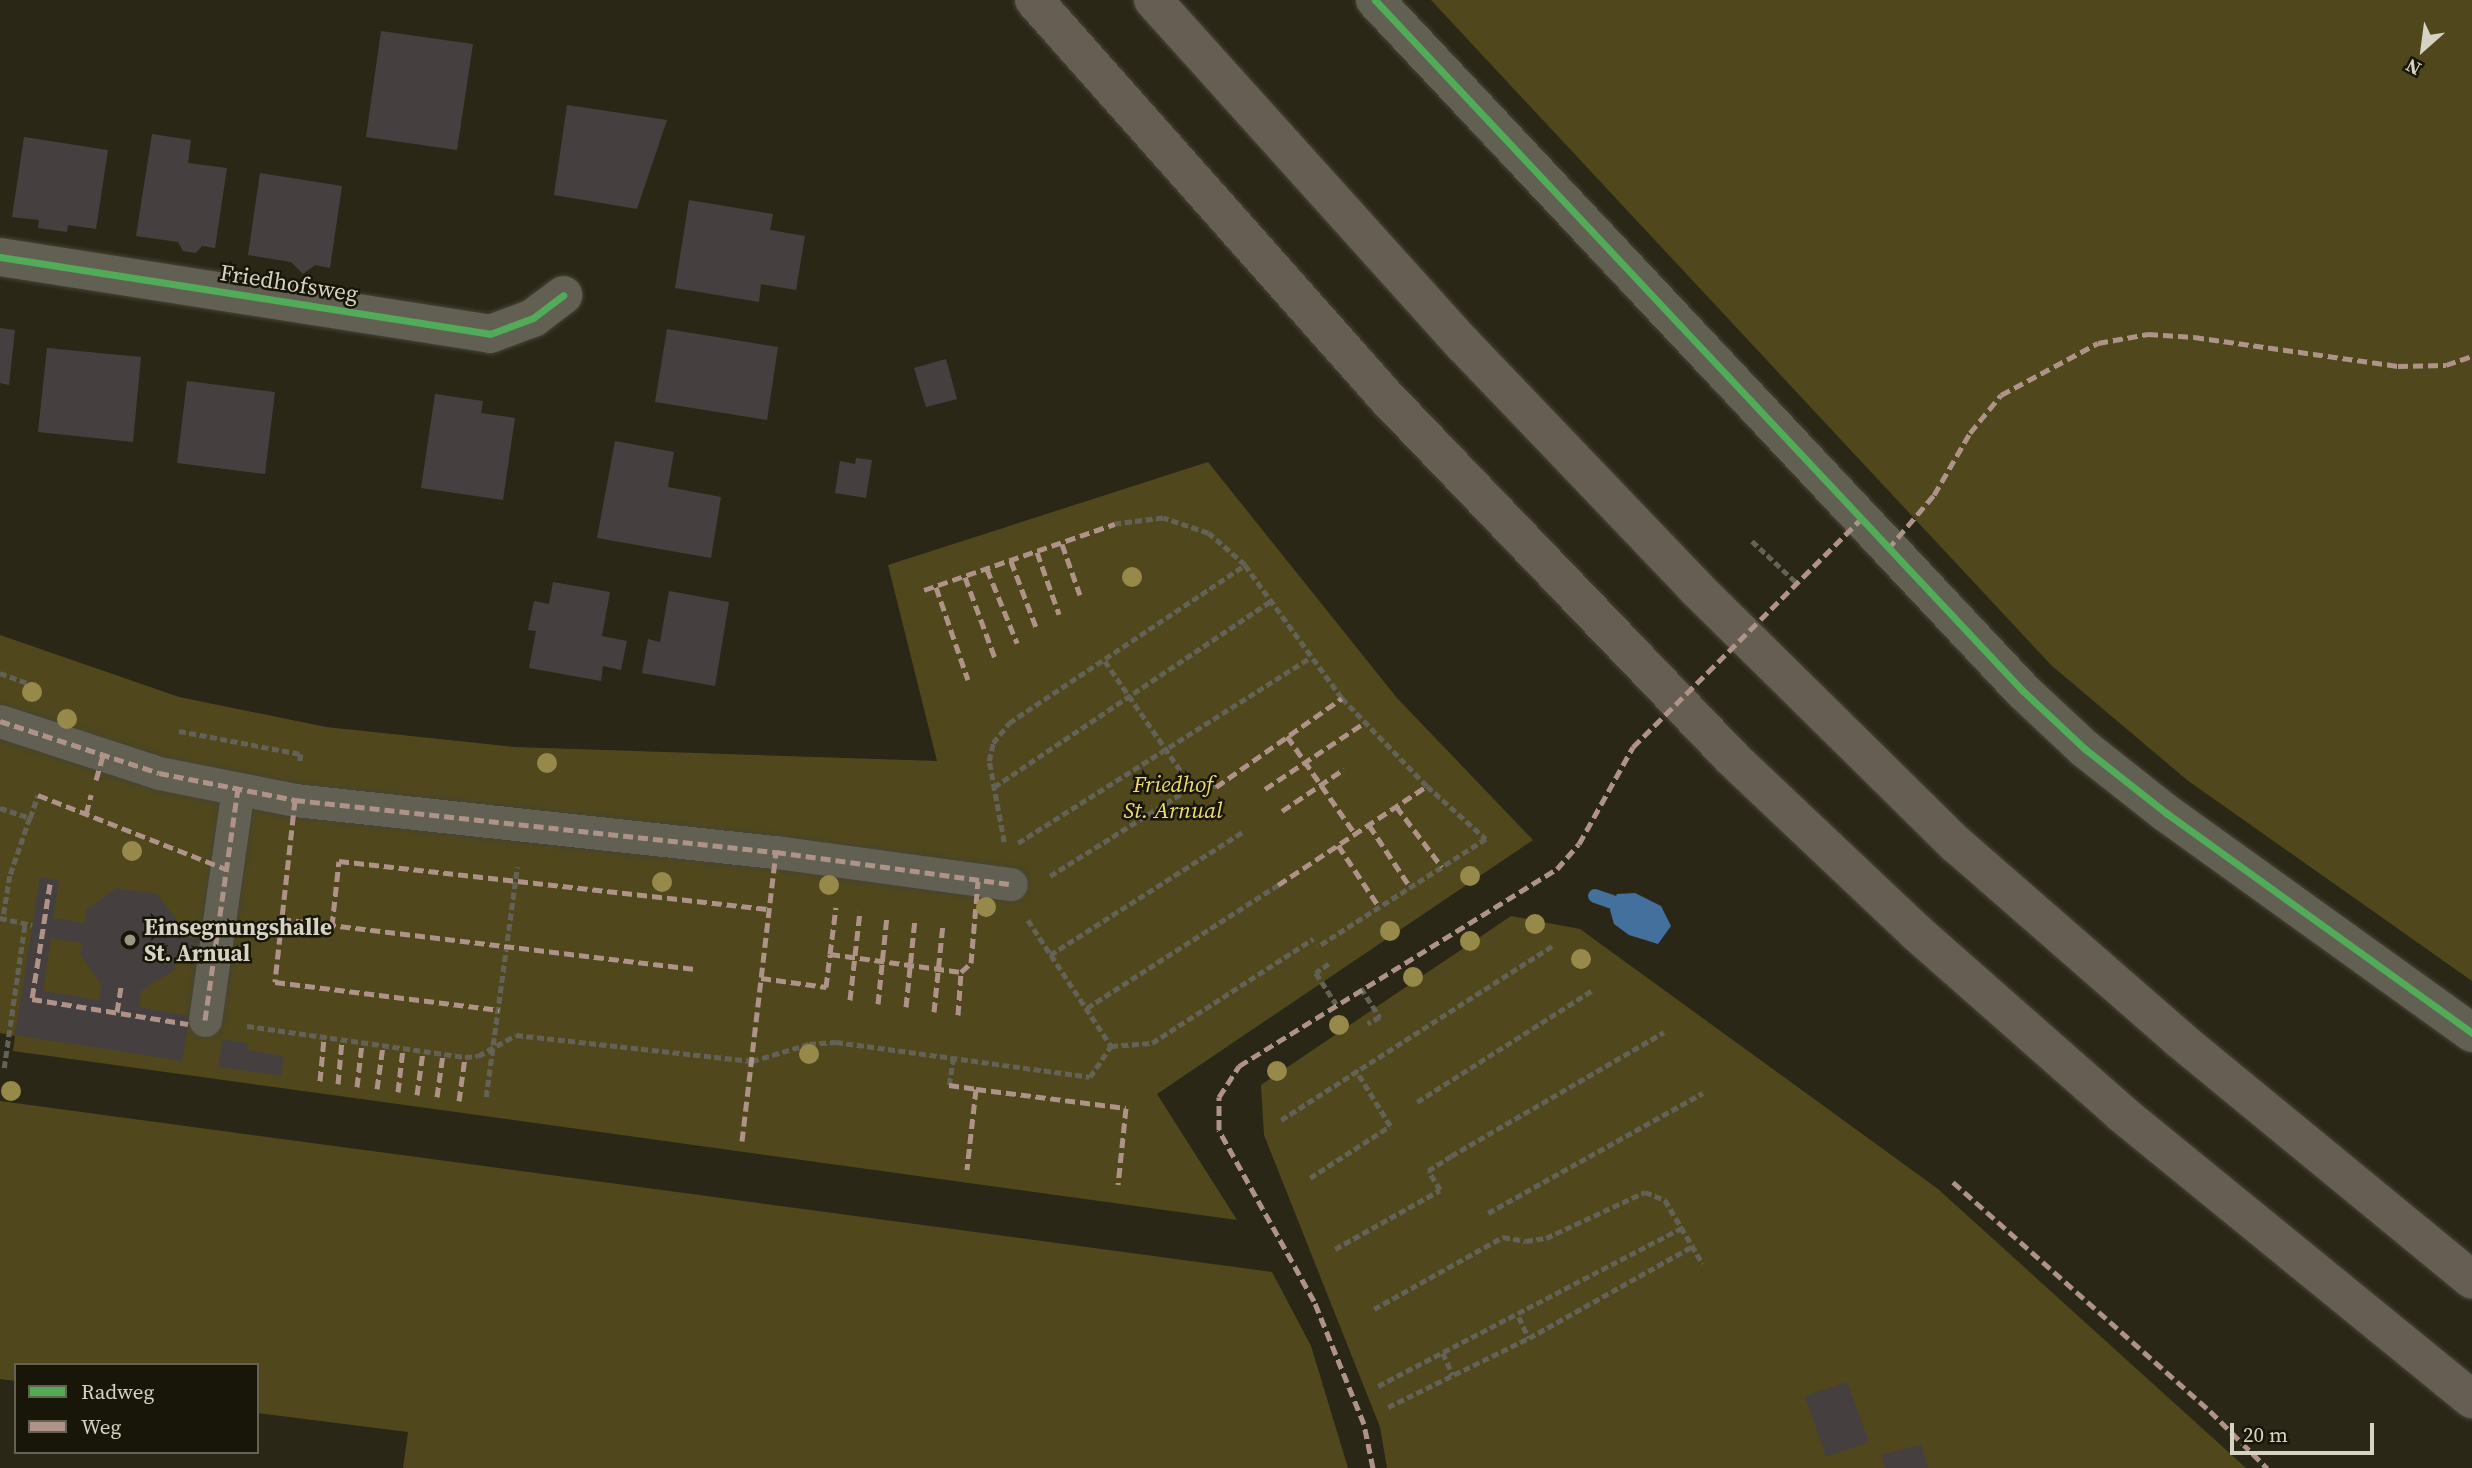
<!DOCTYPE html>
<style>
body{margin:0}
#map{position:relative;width:2472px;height:1468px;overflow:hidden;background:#2b2717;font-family:"Source Serif 4",serif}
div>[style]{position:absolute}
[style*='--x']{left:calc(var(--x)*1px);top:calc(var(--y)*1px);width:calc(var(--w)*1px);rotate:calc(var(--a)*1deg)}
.green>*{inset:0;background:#50481c}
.water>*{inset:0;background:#44709d}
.stream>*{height:14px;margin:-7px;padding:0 7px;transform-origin:7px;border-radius:7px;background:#44709d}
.building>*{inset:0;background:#45403f}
.path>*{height:4.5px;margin-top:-2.25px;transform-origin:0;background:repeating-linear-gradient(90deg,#646257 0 7px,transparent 0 10.5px)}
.roads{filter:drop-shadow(0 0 2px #464336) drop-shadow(0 0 2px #464336)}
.pedestrian>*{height:33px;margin:-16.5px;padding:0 16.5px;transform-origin:16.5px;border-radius:16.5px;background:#626053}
.minor>*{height:38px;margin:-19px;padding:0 19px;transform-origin:19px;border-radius:19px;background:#626053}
.motorway>*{height:38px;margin:-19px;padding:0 19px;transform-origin:19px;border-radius:19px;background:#665d53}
.quiet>*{height:5px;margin-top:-2.5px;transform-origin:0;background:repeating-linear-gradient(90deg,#af9288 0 10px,transparent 0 15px)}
.cycleway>*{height:7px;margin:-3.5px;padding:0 3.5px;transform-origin:3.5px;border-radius:3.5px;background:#51ab58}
.trees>*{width:20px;height:20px;margin:-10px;border-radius:50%;background:#96894a}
.dots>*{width:19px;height:19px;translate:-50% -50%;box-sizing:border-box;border:4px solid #181609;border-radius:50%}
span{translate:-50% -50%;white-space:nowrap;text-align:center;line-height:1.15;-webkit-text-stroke:5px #181609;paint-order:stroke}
.street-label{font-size:23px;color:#d6d3c2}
.park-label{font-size:23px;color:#eeda73;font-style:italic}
.poi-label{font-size:23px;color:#d6d3c2;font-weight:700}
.left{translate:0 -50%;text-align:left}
.legend{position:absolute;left:14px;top:1363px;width:245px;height:91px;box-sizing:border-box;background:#181609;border:2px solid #646253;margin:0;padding:9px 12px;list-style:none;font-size:21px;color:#d6d3c2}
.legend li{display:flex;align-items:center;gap:14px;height:35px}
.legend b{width:35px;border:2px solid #646253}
.north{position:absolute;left:2388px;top:14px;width:70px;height:70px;-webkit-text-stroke:5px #181609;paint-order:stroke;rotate:208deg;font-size:19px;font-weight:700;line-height:28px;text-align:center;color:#d6d3c2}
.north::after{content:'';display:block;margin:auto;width:24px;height:32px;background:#d6d3c2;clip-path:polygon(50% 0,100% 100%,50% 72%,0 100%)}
.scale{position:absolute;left:2230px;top:1423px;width:144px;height:32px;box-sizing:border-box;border:4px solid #d6d3c2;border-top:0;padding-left:9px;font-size:21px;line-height:24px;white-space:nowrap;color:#d6d3c2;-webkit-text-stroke:5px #181609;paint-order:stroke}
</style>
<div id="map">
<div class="green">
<div style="clip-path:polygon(1431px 0,2472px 0,2472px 981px,2187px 780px,2051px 665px)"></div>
<div style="clip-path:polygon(1208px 462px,1397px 698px,1533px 840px,1157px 1094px,1237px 1220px,13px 1051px,15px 1036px,0 1033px,0 635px,179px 697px,326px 727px,514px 747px,937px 761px,888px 565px)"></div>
<div style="clip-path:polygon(1511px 916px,1580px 929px,1938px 1189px,2246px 1468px,1387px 1468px,1380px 1427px,1264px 1135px,1261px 1085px)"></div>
<div style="clip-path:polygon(0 1101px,1272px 1272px,1311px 1346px,1348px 1468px,403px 1468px,408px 1432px,257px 1413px,257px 1365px,16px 1365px,16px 1381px,0 1379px)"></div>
</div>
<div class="water">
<div style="clip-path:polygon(1635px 893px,1661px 906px,1671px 926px,1658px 944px,1629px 935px,1614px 924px,1610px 910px,1617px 894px)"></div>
</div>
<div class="stream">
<div style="--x:1595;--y:896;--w:18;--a:19"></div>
</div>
<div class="building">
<div style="clip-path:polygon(381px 31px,473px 44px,457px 150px,366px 137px)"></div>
<div style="clip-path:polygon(567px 105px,667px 120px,637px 209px,554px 195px)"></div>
<div style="clip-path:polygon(152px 134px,191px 140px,188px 163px,227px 168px,215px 248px,202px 246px,196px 253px,183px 251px,178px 242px,136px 236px)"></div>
<div style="clip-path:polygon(24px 137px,108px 150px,96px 229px,68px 225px,67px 232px,38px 228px,39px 220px,12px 217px)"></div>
<div style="clip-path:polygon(260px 173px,342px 186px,330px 268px,315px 265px,303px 274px,291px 262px,248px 255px)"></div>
<div style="clip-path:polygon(689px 200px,773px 214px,770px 230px,805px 236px,796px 290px,761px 284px,759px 302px,675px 288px)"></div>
<div style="clip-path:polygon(0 328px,15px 330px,9px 385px,0 383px)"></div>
<div style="clip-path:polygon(667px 329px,778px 347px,767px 420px,655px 402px)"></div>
<div style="clip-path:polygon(47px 348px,141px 357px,133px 442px,38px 432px)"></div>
<div style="clip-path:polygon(946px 359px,957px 399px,926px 407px,914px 368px)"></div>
<div style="clip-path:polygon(187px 381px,275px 392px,265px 474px,177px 463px)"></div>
<div style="clip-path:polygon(435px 394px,483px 401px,481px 413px,515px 418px,503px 500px,421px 488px)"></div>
<div style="clip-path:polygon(615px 441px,674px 452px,668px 487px,721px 497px,711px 558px,597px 538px)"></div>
<div style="clip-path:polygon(856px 458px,872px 460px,866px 498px,835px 493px,840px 461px,855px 464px)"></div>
<div style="clip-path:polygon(553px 582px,610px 592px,602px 636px,627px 641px,621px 670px,603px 666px,601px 681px,529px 668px,536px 631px,528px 630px,534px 601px,549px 604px)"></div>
<div style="clip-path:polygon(669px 591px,729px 602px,715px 686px,642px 673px,648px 639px,660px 642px)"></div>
<div style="clip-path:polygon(evenodd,40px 877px,59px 880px,53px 918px,85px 923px,86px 910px,116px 888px,157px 894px,181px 926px,179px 936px,201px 940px,198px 961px,176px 957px,174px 970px,141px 991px,139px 1007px,190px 1016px,182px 1061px,15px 1035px,40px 877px,51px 938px,82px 943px,80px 954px,101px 984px,99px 1000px,43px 991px,51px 938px)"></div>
<div style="clip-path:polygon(223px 1039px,248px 1043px,247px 1050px,284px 1056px,281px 1076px,218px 1067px)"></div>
<div style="clip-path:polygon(1847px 1382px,1869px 1442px,1826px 1457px,1805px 1396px)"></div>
<div style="clip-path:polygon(1921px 1444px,1928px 1468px,1885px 1468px,1881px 1455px)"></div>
</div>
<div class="path">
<div style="--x:1752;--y:541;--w:62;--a:43"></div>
<div style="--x:1245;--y:565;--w:165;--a:53.9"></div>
<div style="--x:1342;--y:698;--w:122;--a:46"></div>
<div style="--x:1427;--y:786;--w:79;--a:41.9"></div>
<div style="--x:1486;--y:839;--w:200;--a:147.3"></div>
<div style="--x:1105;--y:661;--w:153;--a:55.4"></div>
<div style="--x:0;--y:673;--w:33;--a:20"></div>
<div style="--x:179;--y:731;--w:124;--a:10.7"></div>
<div style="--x:301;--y:754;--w:7;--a:98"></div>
<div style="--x:994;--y:787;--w:334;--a:-33.9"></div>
<div style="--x:0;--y:808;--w:32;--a:18"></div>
<div style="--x:30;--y:818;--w:61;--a:109"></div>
<div style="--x:10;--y:876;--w:44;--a:99.2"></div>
<div style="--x:30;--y:818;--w:24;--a:-71"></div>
<div style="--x:1004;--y:842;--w:82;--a:-100.5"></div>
<div style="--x:989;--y:761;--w:18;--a:-77"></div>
<div style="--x:993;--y:743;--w:26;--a:-51"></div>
<div style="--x:1009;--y:723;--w:284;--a:-33.8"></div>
<div style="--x:1245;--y:565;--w:49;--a:-139.1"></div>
<div style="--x:1208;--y:533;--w:47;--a:-161.6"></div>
<div style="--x:1163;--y:518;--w:48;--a:172.9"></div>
<div style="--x:1018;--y:843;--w:345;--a:-32.4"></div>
<div style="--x:1050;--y:876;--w:168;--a:-32.1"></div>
<div style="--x:1192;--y:787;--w:24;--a:0"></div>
<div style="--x:0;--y:918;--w:33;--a:12"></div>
<div style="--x:1028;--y:920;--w:151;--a:56.6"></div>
<div style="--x:1111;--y:1046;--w:41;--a:-4.2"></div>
<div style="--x:1152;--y:1043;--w:192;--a:-32.9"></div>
<div style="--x:1050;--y:955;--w:230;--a:-32.6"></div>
<div style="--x:1329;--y:964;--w:16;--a:145"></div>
<div style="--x:1316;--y:973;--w:37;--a:57"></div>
<div style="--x:1361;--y:988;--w:35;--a:57"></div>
<div style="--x:1380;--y:1017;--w:14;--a:150"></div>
<div style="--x:1087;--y:1008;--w:227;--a:-32.8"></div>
<div style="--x:247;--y:1026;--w:220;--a:8.1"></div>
<div style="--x:465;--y:1057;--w:13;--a:-4"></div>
<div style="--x:478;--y:1056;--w:43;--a:-28.9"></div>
<div style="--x:516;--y:1035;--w:237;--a:6.3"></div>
<div style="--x:752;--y:1061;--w:59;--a:-16.6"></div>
<div style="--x:809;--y:1044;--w:27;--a:-4"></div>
<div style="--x:836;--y:1042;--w:256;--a:7.8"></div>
<div style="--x:1090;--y:1077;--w:37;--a:-56"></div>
<div style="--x:4;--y:1068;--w:147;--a:-81.8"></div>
<div style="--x:949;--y:1085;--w:26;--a:-81"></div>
<div style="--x:486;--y:1097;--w:232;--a:-82.3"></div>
<div style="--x:1417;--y:1102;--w:209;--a:-32.5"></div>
<div style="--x:1281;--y:1120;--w:322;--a:-32.7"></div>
<div style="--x:1310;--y:1178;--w:95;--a:-33"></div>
<div style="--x:1390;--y:1126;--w:65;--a:-121.7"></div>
<div style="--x:1488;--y:1213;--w:246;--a:-29.2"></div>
<div style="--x:1335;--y:1249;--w:120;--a:-29.3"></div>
<div style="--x:1440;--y:1190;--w:22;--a:-122"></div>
<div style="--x:1428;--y:1171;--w:27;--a:-33"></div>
<div style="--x:1451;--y:1156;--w:246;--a:-30.2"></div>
<div style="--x:1374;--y:1309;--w:148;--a:-29.2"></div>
<div style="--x:1503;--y:1237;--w:23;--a:10"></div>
<div style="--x:1526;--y:1241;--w:20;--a:-9"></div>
<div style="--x:1546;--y:1238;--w:109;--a:-24.9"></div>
<div style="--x:1645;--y:1192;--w:22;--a:22"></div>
<div style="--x:1665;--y:1200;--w:74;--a:59.3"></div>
<div style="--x:1519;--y:1317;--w:23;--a:65"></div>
<div style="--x:1443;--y:1353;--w:24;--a:66"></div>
<div style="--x:1378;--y:1386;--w:344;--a:-27.5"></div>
<div style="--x:1388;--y:1407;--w:157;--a:-26.1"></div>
<div style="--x:1529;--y:1338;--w:188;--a:-29.3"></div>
</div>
<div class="roads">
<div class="pedestrian">
<div style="--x:0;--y:721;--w:167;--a:18.1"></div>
<div style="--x:159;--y:773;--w:139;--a:11.2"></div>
<div style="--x:295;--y:800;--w:484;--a:6.2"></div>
<div style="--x:776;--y:852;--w:237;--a:7.8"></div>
<div style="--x:205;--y:1020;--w:233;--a:-81.9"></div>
</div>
<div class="minor">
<div style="--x:1375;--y:0;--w:947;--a:46.84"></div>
<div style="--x:2023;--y:691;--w:85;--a:43.1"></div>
<div style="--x:2085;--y:749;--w:103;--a:38.3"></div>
<div style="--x:2166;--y:813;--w:377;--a:35.7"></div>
<div style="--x:0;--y:257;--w:496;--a:8.9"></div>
<div style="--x:490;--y:334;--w:46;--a:-20.4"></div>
<div style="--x:533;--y:318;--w:38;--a:-37"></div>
</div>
<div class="motorway">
<div style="--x:1034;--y:0;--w:531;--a:48.44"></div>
<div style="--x:1386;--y:397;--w:499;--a:46.2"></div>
<div style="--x:1731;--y:757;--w:255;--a:43.4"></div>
<div style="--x:1916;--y:932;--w:273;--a:41.4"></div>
<div style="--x:2121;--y:1113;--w:453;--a:39.2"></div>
<div style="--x:1153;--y:0;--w:464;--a:48"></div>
<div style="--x:1464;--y:345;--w:335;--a:46.3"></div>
<div style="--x:1695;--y:587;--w:368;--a:44.6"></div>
<div style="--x:1957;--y:845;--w:295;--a:41.1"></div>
<div style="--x:2179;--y:1039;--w:379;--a:39.4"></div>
</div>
</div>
<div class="quiet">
<div style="--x:1062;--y:544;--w:54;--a:70.6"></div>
<div style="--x:1888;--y:549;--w:71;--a:-49.6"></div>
<div style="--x:1934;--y:495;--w:72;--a:-59.9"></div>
<div style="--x:1970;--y:433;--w:49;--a:-50.8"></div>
<div style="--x:2001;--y:395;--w:110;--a:-28.2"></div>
<div style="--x:2098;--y:343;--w:51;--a:-10.2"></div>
<div style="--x:2148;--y:334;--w:46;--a:3.7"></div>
<div style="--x:2194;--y:337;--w:206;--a:8.1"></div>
<div style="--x:2398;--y:366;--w:48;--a:-1.2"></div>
<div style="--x:2446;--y:365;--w:28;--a:-19"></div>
<div style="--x:1037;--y:552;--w:66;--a:70.5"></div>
<div style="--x:1011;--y:561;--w:71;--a:69.3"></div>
<div style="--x:987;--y:569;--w:80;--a:67.9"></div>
<div style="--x:965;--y:577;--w:86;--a:69.7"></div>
<div style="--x:936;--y:587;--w:98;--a:71"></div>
<div style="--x:924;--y:590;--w:202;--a:-19.1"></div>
<div style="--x:0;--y:721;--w:167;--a:18.1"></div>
<div style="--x:159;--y:773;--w:139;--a:11.2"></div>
<div style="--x:295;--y:800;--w:484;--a:6.2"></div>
<div style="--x:776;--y:852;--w:237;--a:7.8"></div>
<div style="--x:1287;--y:736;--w:119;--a:55.2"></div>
<div style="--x:96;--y:780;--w:25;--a:-74"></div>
<div style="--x:1216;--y:787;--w:154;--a:-35.2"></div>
<div style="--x:1265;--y:789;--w:119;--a:-33.7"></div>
<div style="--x:38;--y:795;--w:202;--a:21.5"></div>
<div style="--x:295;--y:800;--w:183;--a:96.3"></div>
<div style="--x:275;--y:982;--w:226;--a:7.1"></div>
<div style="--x:1396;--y:806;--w:76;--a:53"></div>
<div style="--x:1282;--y:811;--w:75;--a:-34.1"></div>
<div style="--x:86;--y:814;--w:20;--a:-75"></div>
<div style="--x:1369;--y:825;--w:74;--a:56.5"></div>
<div style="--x:1338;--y:845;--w:74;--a:56.5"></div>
<div style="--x:50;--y:884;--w:116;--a:98.9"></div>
<div style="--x:32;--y:999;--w:158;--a:9.1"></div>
<div style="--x:1278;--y:885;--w:179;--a:-33.6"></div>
<div style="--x:281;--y:919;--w:415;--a:6.9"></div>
<div style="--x:332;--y:926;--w:65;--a:-83.9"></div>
<div style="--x:339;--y:861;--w:433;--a:6.4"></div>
<div style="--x:830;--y:954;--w:47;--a:-82.7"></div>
<div style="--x:761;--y:978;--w:66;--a:7.9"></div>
<div style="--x:826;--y:987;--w:33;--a:-83"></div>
<div style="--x:830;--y:954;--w:132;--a:7.8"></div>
<div style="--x:961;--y:972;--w:13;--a:-42"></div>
<div style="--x:971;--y:963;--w:82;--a:-85.1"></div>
<div style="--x:850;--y:1000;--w:90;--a:-83.6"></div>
<div style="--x:878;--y:1004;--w:89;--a:-84.2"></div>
<div style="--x:906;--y:1007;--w:89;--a:-84.2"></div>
<div style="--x:117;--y:1012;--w:25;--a:-81"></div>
<div style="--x:934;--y:1012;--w:89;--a:-84.2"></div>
<div style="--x:958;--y:1015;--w:43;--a:-86"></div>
<div style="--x:205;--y:1020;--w:233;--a:-81.9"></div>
<div style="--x:320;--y:1081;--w:43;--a:-84.7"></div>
<div style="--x:338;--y:1084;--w:44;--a:-84.8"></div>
<div style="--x:949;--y:1085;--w:27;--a:8"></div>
<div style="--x:976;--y:1089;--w:81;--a:96.4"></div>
<div style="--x:357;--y:1087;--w:44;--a:-83.5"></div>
<div style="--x:377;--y:1089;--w:43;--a:-82.1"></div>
<div style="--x:976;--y:1089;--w:151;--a:7.2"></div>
<div style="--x:1126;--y:1108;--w:77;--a:95.9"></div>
<div style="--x:398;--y:1092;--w:44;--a:-83.5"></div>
<div style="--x:417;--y:1095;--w:44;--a:-82.2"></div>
<div style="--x:437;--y:1097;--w:43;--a:-82.1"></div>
<div style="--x:459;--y:1101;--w:44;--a:-82.2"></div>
<div style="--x:742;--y:1141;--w:291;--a:-83.3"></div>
<div style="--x:1953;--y:1182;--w:344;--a:41.7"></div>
<div style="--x:2210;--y:1411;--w:81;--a:45"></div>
<div style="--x:1373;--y:1468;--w:45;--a:-101.6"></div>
<div style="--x:1364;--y:1424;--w:133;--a:-112.1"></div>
<div style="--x:1314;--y:1301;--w:196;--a:-119.1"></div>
<div style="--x:1219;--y:1130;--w:33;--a:-90"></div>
<div style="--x:1219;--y:1097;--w:37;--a:-57"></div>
<div style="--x:1239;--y:1066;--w:374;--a:-31.8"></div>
<div style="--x:1557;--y:869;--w:33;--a:-49"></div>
<div style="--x:1579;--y:844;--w:111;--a:-60.9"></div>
<div style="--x:1633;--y:747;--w:320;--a:-45"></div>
</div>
<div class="cycleway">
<div style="--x:1375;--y:0;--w:947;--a:46.84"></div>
<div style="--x:2023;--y:691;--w:85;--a:43.1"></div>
<div style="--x:2085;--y:749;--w:103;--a:38.3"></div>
<div style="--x:2166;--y:813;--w:377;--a:35.7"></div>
<div style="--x:0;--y:257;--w:496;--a:8.9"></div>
<div style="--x:490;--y:334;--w:46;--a:-20.4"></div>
<div style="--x:533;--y:318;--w:38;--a:-37"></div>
</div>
<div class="trees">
<div style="left:1132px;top:577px"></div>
<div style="left:32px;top:692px"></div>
<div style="left:67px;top:719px"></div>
<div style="left:547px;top:763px"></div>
<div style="left:132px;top:851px"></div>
<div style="left:1470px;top:876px"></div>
<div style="left:662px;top:882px"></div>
<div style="left:829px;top:885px"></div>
<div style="left:986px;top:907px"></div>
<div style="left:1535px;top:924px"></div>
<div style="left:1390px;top:931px"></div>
<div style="left:1470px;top:941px"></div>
<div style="left:1581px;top:959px"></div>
<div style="left:1413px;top:977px"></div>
<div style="left:1339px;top:1025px"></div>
<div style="left:809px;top:1054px"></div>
<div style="left:1277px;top:1071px"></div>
<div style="left:11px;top:1091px"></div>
</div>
<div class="dots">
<div style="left:130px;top:940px;background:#9a9786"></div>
</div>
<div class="street-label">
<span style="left:289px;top:283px;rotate:9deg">Friedhofsweg</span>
</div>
<div class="park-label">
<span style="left:1173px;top:797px">Friedhof<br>St. Arnual</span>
</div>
<div class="poi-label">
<span class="left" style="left:144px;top:940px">Einsegnungshalle<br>St. Arnual</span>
</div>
<ul class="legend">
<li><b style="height:9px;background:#51ab58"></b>Radweg</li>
<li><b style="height:9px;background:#af9288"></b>Weg</li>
</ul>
<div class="north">N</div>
<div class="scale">20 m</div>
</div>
